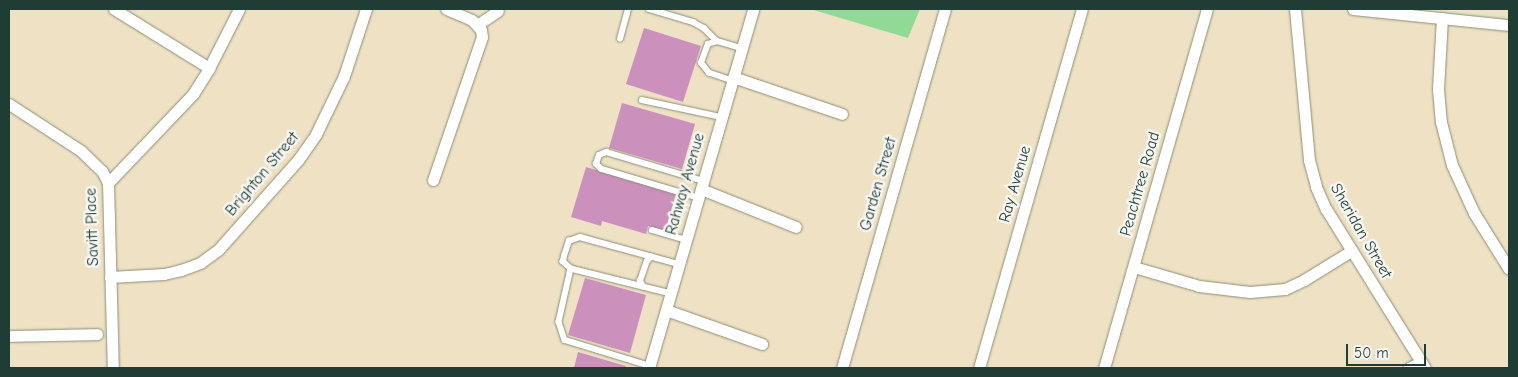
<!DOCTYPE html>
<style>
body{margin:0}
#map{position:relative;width:1518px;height:377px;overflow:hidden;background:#efe1c3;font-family:"Comic Neue",sans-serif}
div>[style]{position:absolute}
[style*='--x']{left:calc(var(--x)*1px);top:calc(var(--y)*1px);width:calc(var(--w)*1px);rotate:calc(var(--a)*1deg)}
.green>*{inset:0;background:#91da96}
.building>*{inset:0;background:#cc90bd}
.roads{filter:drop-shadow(0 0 1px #878f7c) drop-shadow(0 0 1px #878f7c)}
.service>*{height:5.5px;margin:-2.75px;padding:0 2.75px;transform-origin:2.75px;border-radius:2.75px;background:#fff}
.minor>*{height:11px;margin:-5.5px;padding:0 5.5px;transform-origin:5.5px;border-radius:5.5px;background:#fff}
span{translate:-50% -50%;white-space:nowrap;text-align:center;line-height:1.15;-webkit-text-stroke:5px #f6f6f2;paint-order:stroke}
.street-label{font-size:16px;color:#1f3d34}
.frame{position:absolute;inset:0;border:10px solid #1f3d34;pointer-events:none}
.scale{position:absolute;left:1346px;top:344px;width:80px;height:22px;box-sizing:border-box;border:2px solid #1f3d34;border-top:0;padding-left:6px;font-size:15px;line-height:18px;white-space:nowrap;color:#1f3d34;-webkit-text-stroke:4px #f6f6f2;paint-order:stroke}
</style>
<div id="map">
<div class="green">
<div style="clip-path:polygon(810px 9px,920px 9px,908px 38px)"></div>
</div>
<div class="building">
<div style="clip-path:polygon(644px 28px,701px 46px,683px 102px,626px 84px)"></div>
<div style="clip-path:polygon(622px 103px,695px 124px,682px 169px,609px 148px)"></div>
<div style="clip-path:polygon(586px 167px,676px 194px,665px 231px,648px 226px,646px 234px,602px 221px,601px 226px,571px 217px)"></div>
<div style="clip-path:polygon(585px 278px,646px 295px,630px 353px,568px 335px)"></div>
<div style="clip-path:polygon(578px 352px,626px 366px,625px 368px,574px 368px)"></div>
</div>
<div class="roads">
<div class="service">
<div style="--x:649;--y:9;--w:46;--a:16.5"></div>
<div style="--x:693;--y:22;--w:13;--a:29"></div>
<div style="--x:704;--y:28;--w:18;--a:45"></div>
<div style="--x:620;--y:39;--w:31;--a:-75"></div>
<div style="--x:732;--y:81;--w:24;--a:-161"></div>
<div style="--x:709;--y:73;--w:13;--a:-129"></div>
<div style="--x:701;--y:63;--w:20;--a:-70"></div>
<div style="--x:708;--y:44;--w:9;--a:-18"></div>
<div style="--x:717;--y:41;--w:25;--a:16"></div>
<div style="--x:642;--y:100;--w:81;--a:12.1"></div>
<div style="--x:698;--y:198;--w:101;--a:-163.4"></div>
<div style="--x:601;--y:169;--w:7;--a:-135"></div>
<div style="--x:596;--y:164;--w:9;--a:-72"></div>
<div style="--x:599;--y:155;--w:8;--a:-23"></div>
<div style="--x:606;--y:152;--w:101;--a:16.6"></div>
<div style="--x:652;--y:230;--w:35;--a:16"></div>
<div style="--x:571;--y:269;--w:54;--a:102.8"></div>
<div style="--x:559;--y:322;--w:19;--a:72"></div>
<div style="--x:565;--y:340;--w:89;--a:17"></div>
<div style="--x:643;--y:287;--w:7;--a:-117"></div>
<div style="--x:640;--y:281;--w:21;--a:-71"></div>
<div style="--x:647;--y:261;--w:6;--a:-45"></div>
<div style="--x:671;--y:294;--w:103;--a:-166"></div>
<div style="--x:571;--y:269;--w:11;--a:-139"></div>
<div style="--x:563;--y:262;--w:6;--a:-81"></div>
<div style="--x:564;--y:256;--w:16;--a:-72"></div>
<div style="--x:569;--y:241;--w:12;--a:-20"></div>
<div style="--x:580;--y:237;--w:103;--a:15.3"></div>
</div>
<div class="minor">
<div style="--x:114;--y:9;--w:112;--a:31.8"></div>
<div style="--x:1295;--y:9;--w:152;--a:84.7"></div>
<div style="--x:1309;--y:160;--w:28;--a:75"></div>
<div style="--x:1316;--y:187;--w:24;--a:66"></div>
<div style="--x:1326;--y:209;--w:187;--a:58.1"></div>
<div style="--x:1353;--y:9;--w:157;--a:5.9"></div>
<div style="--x:1442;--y:18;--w:71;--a:93.2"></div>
<div style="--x:1438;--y:89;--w:33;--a:85"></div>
<div style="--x:1441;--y:122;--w:44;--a:75.7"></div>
<div style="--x:1452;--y:165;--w:53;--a:65.4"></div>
<div style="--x:1474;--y:213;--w:66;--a:58"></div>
<div style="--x:477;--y:25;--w:25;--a:-34"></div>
<div style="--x:733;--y:77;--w:115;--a:18.7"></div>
<div style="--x:9;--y:104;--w:86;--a:33.1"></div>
<div style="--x:81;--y:151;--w:29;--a:44"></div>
<div style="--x:102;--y:171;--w:13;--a:63"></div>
<div style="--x:108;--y:183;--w:185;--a:88.5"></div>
<div style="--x:433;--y:180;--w:151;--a:-71.1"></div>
<div style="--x:482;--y:37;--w:7;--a:-98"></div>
<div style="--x:481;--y:30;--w:13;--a:-132"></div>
<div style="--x:472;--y:20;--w:28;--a:-157"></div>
<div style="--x:108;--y:183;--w:123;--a:-46.3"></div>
<div style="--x:193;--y:94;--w:31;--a:-58"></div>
<div style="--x:209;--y:68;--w:66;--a:-63"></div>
<div style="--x:701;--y:189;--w:102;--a:21.8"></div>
<div style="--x:1134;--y:267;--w:68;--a:16.3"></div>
<div style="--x:1199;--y:286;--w:51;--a:6.7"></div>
<div style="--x:1250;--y:292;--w:35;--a:-5"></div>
<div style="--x:1285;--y:289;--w:21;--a:-25"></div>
<div style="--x:1304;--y:280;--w:55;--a:-31.7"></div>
<div style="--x:110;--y:277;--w:54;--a:-3.2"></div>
<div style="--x:164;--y:274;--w:17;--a:-13"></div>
<div style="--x:181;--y:270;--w:20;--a:-20"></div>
<div style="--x:200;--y:263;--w:22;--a:-36"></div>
<div style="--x:218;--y:250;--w:120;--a:-48.4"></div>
<div style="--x:298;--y:160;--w:32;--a:-55"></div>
<div style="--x:316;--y:134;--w:64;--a:-64.2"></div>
<div style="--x:344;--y:76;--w:71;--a:-71.8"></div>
<div style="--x:666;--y:310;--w:102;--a:19.5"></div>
<div style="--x:9;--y:336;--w:88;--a:-1.3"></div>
<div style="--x:649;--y:368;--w:374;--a:-73.8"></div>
<div style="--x:842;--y:368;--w:373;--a:-74"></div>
<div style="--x:979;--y:368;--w:373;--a:-74"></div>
<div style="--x:1104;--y:368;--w:373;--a:-74"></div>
<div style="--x:1409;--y:368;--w:13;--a:-27"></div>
</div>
</div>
<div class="street-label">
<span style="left:262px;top:174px;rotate:-50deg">Brighton Street</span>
<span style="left:685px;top:184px;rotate:-74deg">Rahway Avenue</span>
<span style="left:878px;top:184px;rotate:-74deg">Garden Street</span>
<span style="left:1015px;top:184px;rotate:-74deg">Ray Avenue</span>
<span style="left:1140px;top:184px;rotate:-74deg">Peachtree Road</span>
<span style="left:92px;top:227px;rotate:-92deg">Savitt Place</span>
<span style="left:1361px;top:231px;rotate:60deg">Sheridan Street</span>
</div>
<div class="frame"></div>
<div class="scale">50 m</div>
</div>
